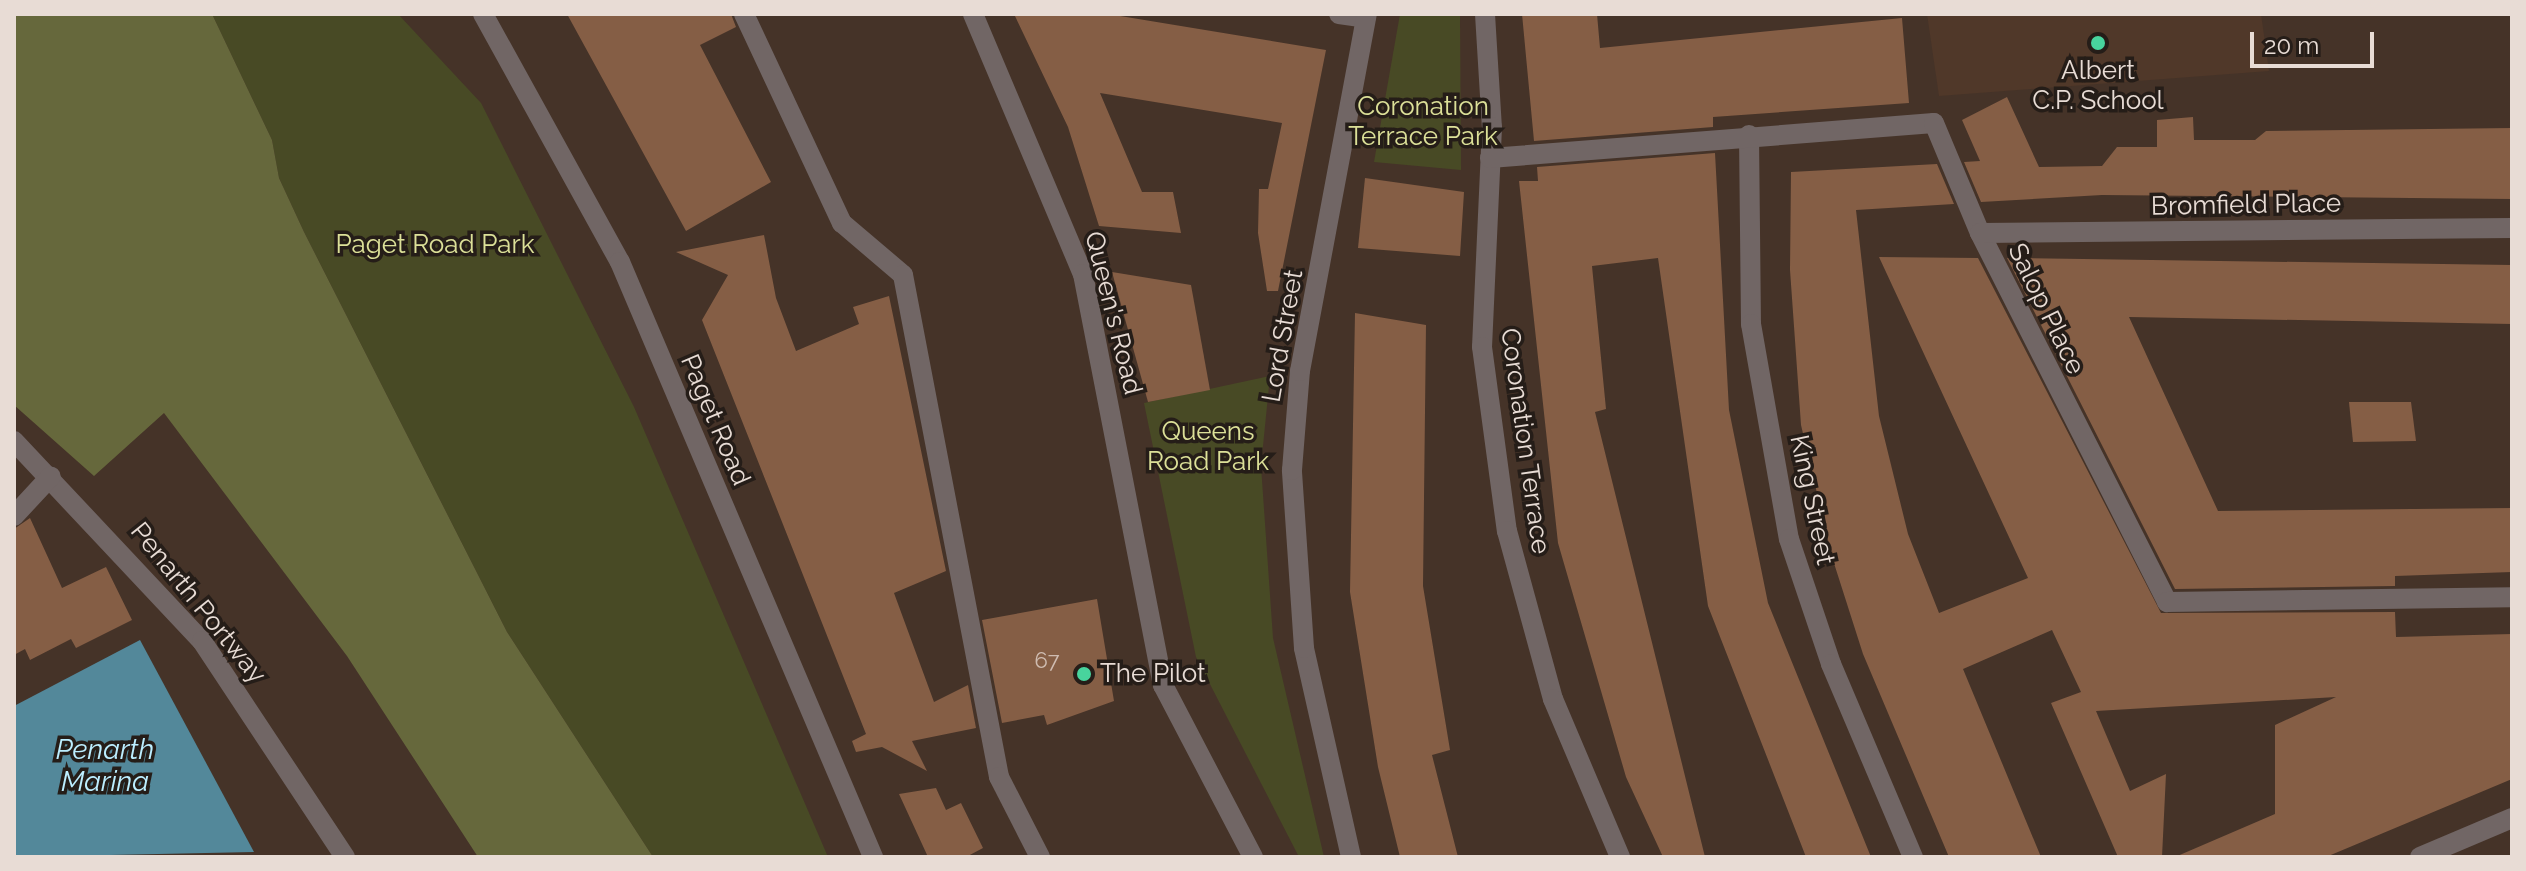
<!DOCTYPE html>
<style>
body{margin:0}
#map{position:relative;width:2526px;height:871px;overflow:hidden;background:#453328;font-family:Raleway,sans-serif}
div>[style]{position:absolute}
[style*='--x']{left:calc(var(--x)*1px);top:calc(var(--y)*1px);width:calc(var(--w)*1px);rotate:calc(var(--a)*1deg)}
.built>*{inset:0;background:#503829}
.green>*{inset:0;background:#484a25}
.forest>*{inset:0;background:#66683c}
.water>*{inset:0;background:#53889a}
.building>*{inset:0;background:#855e45}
.minor>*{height:20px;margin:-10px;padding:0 10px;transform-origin:10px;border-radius:10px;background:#716665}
.dots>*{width:22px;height:22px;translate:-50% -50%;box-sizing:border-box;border:4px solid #251d18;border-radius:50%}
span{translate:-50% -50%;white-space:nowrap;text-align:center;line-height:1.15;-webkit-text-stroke:7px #251d18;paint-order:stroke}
.number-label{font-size:22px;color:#cfbcb1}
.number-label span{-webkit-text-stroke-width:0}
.poi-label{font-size:26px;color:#e8dcd5}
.left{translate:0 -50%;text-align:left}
.park-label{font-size:26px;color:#dce098}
.street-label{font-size:26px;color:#e8dcd5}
.water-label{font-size:28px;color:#bceeff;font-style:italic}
.frame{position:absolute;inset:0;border:16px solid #e8dcd5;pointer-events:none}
.scale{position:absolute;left:2250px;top:32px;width:124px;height:36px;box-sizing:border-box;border:4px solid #e8dcd5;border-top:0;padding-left:10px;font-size:24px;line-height:28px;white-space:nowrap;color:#e8dcd5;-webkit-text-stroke:6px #251d18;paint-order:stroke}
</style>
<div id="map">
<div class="built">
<div style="clip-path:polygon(1927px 14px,2261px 14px,2269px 71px,1939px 96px)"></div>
</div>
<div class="green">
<div style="clip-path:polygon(212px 14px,398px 14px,481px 103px,634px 407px,828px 857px,653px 857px,507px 632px,304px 232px,279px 178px,272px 140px)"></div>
<div style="clip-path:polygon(1400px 14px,1460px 14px,1461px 170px,1374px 162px)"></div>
<div style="clip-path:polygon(1270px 376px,1261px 466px,1273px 638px,1324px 857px,1299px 857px,1196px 657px,1144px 403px)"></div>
</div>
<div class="forest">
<div style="clip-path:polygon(14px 14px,212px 14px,272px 140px,279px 178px,304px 232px,507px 632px,653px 857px,478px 857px,347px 656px,164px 413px,94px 476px,14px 405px)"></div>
</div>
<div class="water">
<div style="clip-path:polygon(140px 640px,254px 852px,14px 857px,14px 706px)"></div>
</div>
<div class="building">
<div style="clip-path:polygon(567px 14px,731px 14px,736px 27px,700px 45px,771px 182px,686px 231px)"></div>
<div style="clip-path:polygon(1014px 14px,1108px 14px,1326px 50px,1278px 291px,1267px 291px,1258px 233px,1259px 189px,1268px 189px,1282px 123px,1100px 93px,1142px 192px,1173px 192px,1181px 233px,1099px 226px,1068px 127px)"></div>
<div style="clip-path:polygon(1522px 14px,1597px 14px,1600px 48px,1902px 18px,1909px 103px,1713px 117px,1713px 127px,1534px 141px)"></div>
<div style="clip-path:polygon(2007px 97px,2039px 167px,2102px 166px,2117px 147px,2157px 147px,2157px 120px,2193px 117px,2194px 140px,2255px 140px,2266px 131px,2512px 128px,2512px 199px,2102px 195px,1981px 202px,1964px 162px,1980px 161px,1962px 120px)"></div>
<div style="clip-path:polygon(1715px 153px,1729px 410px,1768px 603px,1871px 857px,1806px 857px,1708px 606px,1658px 258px,1592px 266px,1606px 409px,1595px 412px,1705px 857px,1663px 857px,1626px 777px,1558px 543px,1519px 181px,1538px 181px,1537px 167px)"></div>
<div style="clip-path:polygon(1937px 164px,1954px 204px,1856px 210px,1879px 416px,1908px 534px,1939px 613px,2028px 578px,1879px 257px,1978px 258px,2161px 613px,2395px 612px,2396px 637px,2512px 634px,2512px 779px,2326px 857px,2175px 857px,2275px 814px,2275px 725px,2336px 697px,2096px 711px,2130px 791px,2166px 774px,2162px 857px,2118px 857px,2051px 703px,2081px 692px,2052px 630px,1963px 669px,2041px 857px,1949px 857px,1863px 654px,1832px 557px,1801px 425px,1790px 270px,1791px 172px)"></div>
<div style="clip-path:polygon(1365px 178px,1464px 192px,1460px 256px,1358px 248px)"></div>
<div style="clip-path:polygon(764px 235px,776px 298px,796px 351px,859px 324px,853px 307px,889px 296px,946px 571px,894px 593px,934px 702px,968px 685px,976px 728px,912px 741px,927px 771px,882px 747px,856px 752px,852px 741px,866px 734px,702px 320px,728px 275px,676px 252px)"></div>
<div style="clip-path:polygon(2007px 258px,2512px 265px,2512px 324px,2129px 317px,2218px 511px,2512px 508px,2512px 572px,2395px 576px,2395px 586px,2175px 589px)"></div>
<div style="clip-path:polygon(1112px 272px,1191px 285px,1210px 390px,1148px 402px)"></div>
<div style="clip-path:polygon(1355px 313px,1426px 325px,1423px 586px,1450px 750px,1432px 755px,1458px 857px,1400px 857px,1378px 767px,1350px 592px)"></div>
<div style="clip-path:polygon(2349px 402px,2411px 402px,2416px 441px,2353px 442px)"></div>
<div style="clip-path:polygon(30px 518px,62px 588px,106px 567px,132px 620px,76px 648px,71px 639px,30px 660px,25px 649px,14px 655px,14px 529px)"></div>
<div style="clip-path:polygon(1097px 599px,1114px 701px,1047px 725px,1044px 715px,1002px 723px,982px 620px)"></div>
<div style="clip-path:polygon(936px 788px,946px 810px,961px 803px,983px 848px,966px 857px,928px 857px,899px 794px)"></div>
</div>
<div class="minor">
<div style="--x:483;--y:14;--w:283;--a:61.1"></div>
<div style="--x:620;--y:262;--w:647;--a:66.96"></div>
<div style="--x:744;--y:14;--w:231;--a:64.9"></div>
<div style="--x:842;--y:223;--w:80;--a:40.4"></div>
<div style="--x:903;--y:275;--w:511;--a:79.17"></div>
<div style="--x:999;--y:777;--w:90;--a:62.9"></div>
<div style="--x:973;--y:14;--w:282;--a:67.1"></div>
<div style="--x:1083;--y:274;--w:419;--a:79"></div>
<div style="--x:1163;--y:685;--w:194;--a:62.4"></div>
<div style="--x:1339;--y:14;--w:27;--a:8"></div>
<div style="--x:1485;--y:14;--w:113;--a:86.5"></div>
<div style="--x:1492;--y:127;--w:220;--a:92.6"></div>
<div style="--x:1482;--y:347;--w:186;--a:82.3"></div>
<div style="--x:1507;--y:531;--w:174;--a:74.7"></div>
<div style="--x:1553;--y:699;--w:172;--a:67"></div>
<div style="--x:1749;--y:135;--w:189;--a:89.4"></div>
<div style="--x:1751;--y:324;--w:218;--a:80"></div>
<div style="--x:1789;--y:539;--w:132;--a:71.4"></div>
<div style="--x:1831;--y:664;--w:210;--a:67"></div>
<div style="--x:1490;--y:158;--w:445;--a:-4.5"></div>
<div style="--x:1934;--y:123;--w:119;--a:67.3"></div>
<div style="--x:1980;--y:233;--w:414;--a:63.1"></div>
<div style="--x:2167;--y:602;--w:345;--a:-0.8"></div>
<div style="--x:1980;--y:233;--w:532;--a:-0.54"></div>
<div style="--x:14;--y:441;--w:274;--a:46.8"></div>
<div style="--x:202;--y:641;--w:259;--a:56.5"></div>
<div style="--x:14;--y:516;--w:54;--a:-47.2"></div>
<div style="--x:1351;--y:857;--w:214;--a:-102.7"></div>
<div style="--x:1304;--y:648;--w:178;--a:-93.9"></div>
<div style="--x:1292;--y:470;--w:99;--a:-85.4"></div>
<div style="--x:1300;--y:371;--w:363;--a:-79.4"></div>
<div style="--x:2420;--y:857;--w:100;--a:-23"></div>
</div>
<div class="dots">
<div style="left:2098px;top:43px;background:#48d49d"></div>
<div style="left:1084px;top:674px;background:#48d49d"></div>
</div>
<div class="number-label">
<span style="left:1047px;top:661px">67</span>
</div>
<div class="poi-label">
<span style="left:2098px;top:86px">Albert<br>C.P. School</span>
<span class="left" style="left:1100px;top:674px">The Pilot</span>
</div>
<div class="park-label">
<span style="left:1423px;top:122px">Coronation<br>Terrace Park</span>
<span style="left:435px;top:245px">Paget Road Park</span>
<span style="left:1208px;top:447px">Queens<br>Road Park</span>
</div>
<div class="street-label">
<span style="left:2246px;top:205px;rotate:-1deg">Bromfield Place</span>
<span style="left:2046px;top:309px;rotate:64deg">Salop Place</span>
<span style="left:1113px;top:313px;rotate:76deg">Queen's Road</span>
<span style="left:1283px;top:336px;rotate:-80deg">Lord Street</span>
<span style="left:715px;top:420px;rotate:67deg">Paget Road</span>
<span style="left:1525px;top:441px;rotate:82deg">Coronation Terrace</span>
<span style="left:1812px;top:500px;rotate:78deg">King Street</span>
<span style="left:198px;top:603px;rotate:51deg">Penarth Portway</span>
</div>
<div class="water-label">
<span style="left:105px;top:766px">Penarth<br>Marina</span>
</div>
<div class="frame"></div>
<div class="scale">20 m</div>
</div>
